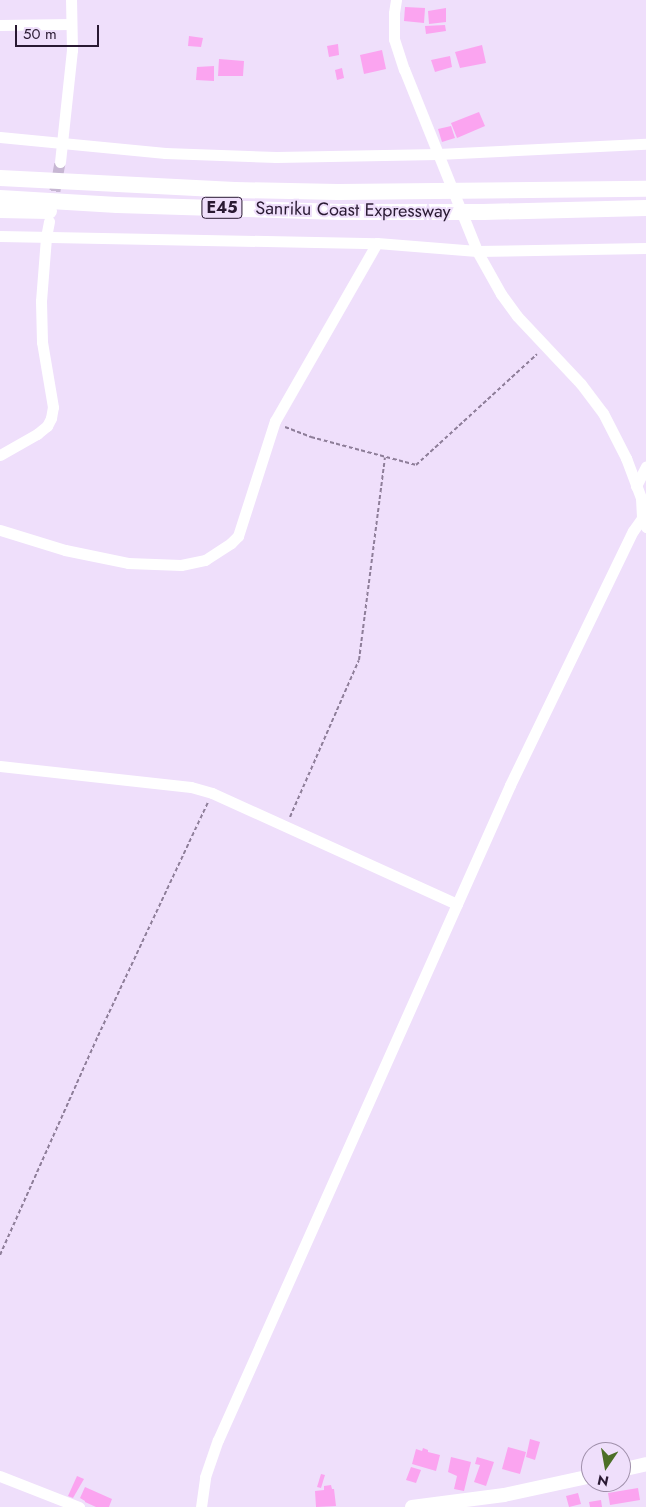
<!DOCTYPE html>
<style>
body{margin:0}
#map{position:relative;width:646px;height:1507px;overflow:hidden;background:#efdffb;font-family:Jost,sans-serif}
div>[style]{position:absolute}
[style*='--x']{left:calc(var(--x)*1px);top:calc(var(--y)*1px);width:calc(var(--w)*1px);rotate:calc(var(--a)*1deg)}
.building>*{inset:0;background:#fba4f0}
.minor-tunnel>*{height:11px;margin-top:-5.5px;transform-origin:0;background:repeating-linear-gradient(90deg,#c7b7d3 0 11px,transparent 0 16.5px)}
.path>*{height:2px;margin-top:-1px;transform-origin:0;background:repeating-linear-gradient(90deg,#8e7e99 0 4px,transparent 0 6.5px)}
.minor>*{height:11px;margin:-5.5px;padding:0 5.5px;transform-origin:5.5px;border-radius:5.5px;background:#fff}
.major>*{height:14px;margin:-7px;padding:0 7px;transform-origin:7px;border-radius:7px;background:#fff}
.highway>*{height:16px;margin:-8px;padding:0 8px;transform-origin:8px;border-radius:8px;background:#fff}
span{translate:-50% -50%;white-space:nowrap;text-align:center;line-height:1.15;-webkit-text-stroke:4px #efdffb;paint-order:stroke}
.shield-label span{padding:1px 4px;background:#efdffb;border:1px solid;border-radius:4px;-webkit-text-stroke-width:0}
.shield-label{font-size:16px;color:#291932;font-weight:700}
.street-label{font-size:18px;color:#291932}
.north{position:absolute;left:581px;top:1442px;width:50px;height:50px;box-sizing:border-box;background:#efdffb;border:1px solid #a090ab;border-radius:50%;rotate:192deg;font-size:14px;font-weight:700;line-height:20px;text-align:center;color:#291932}
.north::after{content:'';display:block;margin:auto;width:18px;height:22px;background:#4c6f27;clip-path:polygon(50% 0,100% 100%,50% 72%,0 100%)}
.scale{position:absolute;left:15px;top:25px;width:84px;height:22px;box-sizing:border-box;border:2px solid #291932;border-top:0;padding-left:6px;font-size:15px;line-height:18px;white-space:nowrap;color:#291932;-webkit-text-stroke:4px #efdffb;paint-order:stroke}
</style>
<div id="map">
<div class="building">
<div style="clip-path:polygon(405px 7px,425px 8px,424px 23px,404px 21px)"></div>
<div style="clip-path:polygon(446px 8px,446px 22px,429px 24px,428px 11px)"></div>
<div style="clip-path:polygon(445px 25px,446px 31px,426px 34px,425px 26px)"></div>
<div style="clip-path:polygon(189px 36px,203px 38px,201px 47px,188px 46px)"></div>
<div style="clip-path:polygon(338px 44px,339px 55px,329px 57px,327px 46px)"></div>
<div style="clip-path:polygon(482px 45px,486px 63px,460px 68px,455px 52px)"></div>
<div style="clip-path:polygon(382px 50px,386px 69px,364px 74px,360px 55px)"></div>
<div style="clip-path:polygon(450px 56px,452px 67px,435px 72px,431px 60px)"></div>
<div style="clip-path:polygon(219px 59px,244px 61px,243px 76px,218px 76px)"></div>
<div style="clip-path:polygon(214px 66px,214px 81px,196px 80px,197px 67px)"></div>
<div style="clip-path:polygon(342px 68px,344px 78px,337px 80px,335px 70px)"></div>
<div style="clip-path:polygon(479px 112px,485px 126px,457px 138px,451px 123px)"></div>
<div style="clip-path:polygon(451px 126px,455px 138px,442px 142px,438px 129px)"></div>
<div style="clip-path:polygon(530px 1439px,540px 1442px,535px 1460px,526px 1457px)"></div>
<div style="clip-path:polygon(508px 1447px,526px 1452px,520px 1474px,502px 1469px)"></div>
<div style="clip-path:polygon(423px 1448px,428px 1450px,428px 1452px,440px 1455px,436px 1471px,412px 1464px,416px 1449px,422px 1451px)"></div>
<div style="clip-path:polygon(451px 1457px,471px 1462px,464px 1491px,454px 1489px,457px 1476px,448px 1472px)"></div>
<div style="clip-path:polygon(477px 1457px,494px 1462px,486px 1486px,474px 1482px,480px 1465px,475px 1464px)"></div>
<div style="clip-path:polygon(411px 1467px,421px 1470px,416px 1483px,406px 1480px)"></div>
<div style="clip-path:polygon(321px 1474px,325px 1475px,321px 1488px,317px 1487px)"></div>
<div style="clip-path:polygon(77px 1476px,84px 1479px,73px 1498px,68px 1496px)"></div>
<div style="clip-path:polygon(331px 1485px,332px 1489px,334px 1489px,336px 1506px,316px 1507px,315px 1491px,324px 1490px,324px 1486px)"></div>
<div style="clip-path:polygon(85px 1487px,112px 1499px,109px 1507px,96px 1507px,85px 1502px,85px 1501px,80px 1498px)"></div>
<div style="clip-path:polygon(638px 1488px,640px 1500px,610px 1505px,608px 1493px)"></div>
<div style="clip-path:polygon(578px 1493px,581px 1504px,569px 1507px,566px 1496px)"></div>
<div style="clip-path:polygon(601px 1500px,602px 1507px,590px 1507px,589px 1502px)"></div>
</div>
<div class="minor-tunnel">
<div style="--x:52;--y:207;--w:46;--a:-79.9"></div>
</div>
<div class="path">
<div style="--x:285;--y:427;--w:28;--a:21"></div>
<div style="--x:311;--y:437;--w:109;--a:14.9"></div>
<div style="--x:416;--y:465;--w:164;--a:-42.5"></div>
<div style="--x:290;--y:817;--w:171;--a:-66.3"></div>
<div style="--x:359;--y:660;--w:204;--a:-82.7"></div>
<div style="--x:0;--y:1255;--w:240;--a:-65.9"></div>
<div style="--x:98;--y:1036;--w:259;--a:-64.8"></div>
</div>
<div class="minor">
<div style="--x:396;--y:0;--w:13;--a:99"></div>
<div style="--x:394;--y:13;--w:26;--a:90"></div>
<div style="--x:394;--y:39;--w:32;--a:72"></div>
<div style="--x:404;--y:69;--w:196;--a:68.1"></div>
<div style="--x:477;--y:251;--w:49;--a:60.8"></div>
<div style="--x:501;--y:294;--w:27;--a:54"></div>
<div style="--x:517;--y:316;--w:93;--a:46.7"></div>
<div style="--x:581;--y:384;--w:36;--a:53"></div>
<div style="--x:603;--y:413;--w:51;--a:62.9"></div>
<div style="--x:626;--y:458;--w:43;--a:69.4"></div>
<div style="--x:641;--y:498;--w:20;--a:87"></div>
<div style="--x:642;--y:518;--w:10;--a:66"></div>
<div style="--x:0;--y:25;--w:71;--a:-0.8"></div>
<div style="--x:0;--y:137;--w:166;--a:5.5"></div>
<div style="--x:165;--y:153;--w:111;--a:2.1"></div>
<div style="--x:276;--y:157;--w:162;--a:-1.1"></div>
<div style="--x:438;--y:154;--w:208;--a:-2.8"></div>
<div style="--x:60;--y:162;--w:113;--a:-83.9"></div>
<div style="--x:72;--y:50;--w:50;--a:-91.1"></div>
<div style="--x:0;--y:236;--w:377;--a:1.1"></div>
<div style="--x:377;--y:243;--w:100;--a:4.6"></div>
<div style="--x:477;--y:251;--w:169;--a:-1"></div>
<div style="--x:0;--y:455;--w:43;--a:-29.6"></div>
<div style="--x:37;--y:434;--w:13;--a:-39"></div>
<div style="--x:47;--y:426;--w:9;--a:-63"></div>
<div style="--x:51;--y:418;--w:11;--a:-80"></div>
<div style="--x:53;--y:407;--w:66;--a:-99.6"></div>
<div style="--x:42;--y:342;--w:41;--a:-91.4"></div>
<div style="--x:41;--y:301;--w:64;--a:-85.5"></div>
<div style="--x:46;--y:237;--w:16;--a:-79"></div>
<div style="--x:636;--y:486;--w:22;--a:-63"></div>
<div style="--x:0;--y:530;--w:68;--a:17.1"></div>
<div style="--x:65;--y:550;--w:64;--a:11.7"></div>
<div style="--x:128;--y:563;--w:53;--a:2.2"></div>
<div style="--x:181;--y:565;--w:25;--a:-12"></div>
<div style="--x:205;--y:560;--w:31;--a:-33"></div>
<div style="--x:231;--y:543;--w:10;--a:-45"></div>
<div style="--x:238;--y:536;--w:121;--a:-72.2"></div>
<div style="--x:275;--y:421;--w:205;--a:-60.2"></div>
<div style="--x:0;--y:766;--w:192;--a:6.3"></div>
<div style="--x:191;--y:787;--w:22;--a:16"></div>
<div style="--x:212;--y:793;--w:269;--a:24.4"></div>
<div style="--x:0;--y:1476;--w:85;--a:21.4"></div>
<div style="--x:201;--y:1507;--w:30;--a:-82"></div>
<div style="--x:205;--y:1477;--w:39;--a:-71"></div>
<div style="--x:218;--y:1440;--w:717;--a:-65.97"></div>
<div style="--x:510;--y:785;--w:282;--a:-64.2"></div>
<div style="--x:633;--y:531;--w:16;--a:-55"></div>
</div>
<div class="major">
<div style="--x:621;--y:1470;--w:26;--a:-13"></div>
<div style="--x:412;--y:1507;--w:93;--a:-7.4"></div>
<div style="--x:504;--y:1495;--w:89;--a:-12.3"></div>
</div>
<div class="highway">
<div style="--x:0;--y:178;--w:235;--a:2.9"></div>
<div style="--x:235;--y:190;--w:103;--a:1.1"></div>
<div style="--x:338;--y:192;--w:308;--a:-0.6"></div>
<div style="--x:0;--y:198;--w:117;--a:3.4"></div>
<div style="--x:117;--y:205;--w:223;--a:1.8"></div>
<div style="--x:340;--y:212;--w:143;--a:0"></div>
<div style="--x:483;--y:212;--w:163;--a:-1.4"></div>
<div style="--x:0;--y:210;--w:49;--a:1.2"></div>
</div>
<div class="shield-label">
<span style="left:222px;top:208px">E45</span>
</div>
<div class="street-label">
<span style="left:353px;top:210px;rotate:1deg">Sanriku Coast Expressway</span>
</div>
<div class="north">N</div>
<div class="scale">50 m</div>
</div>
